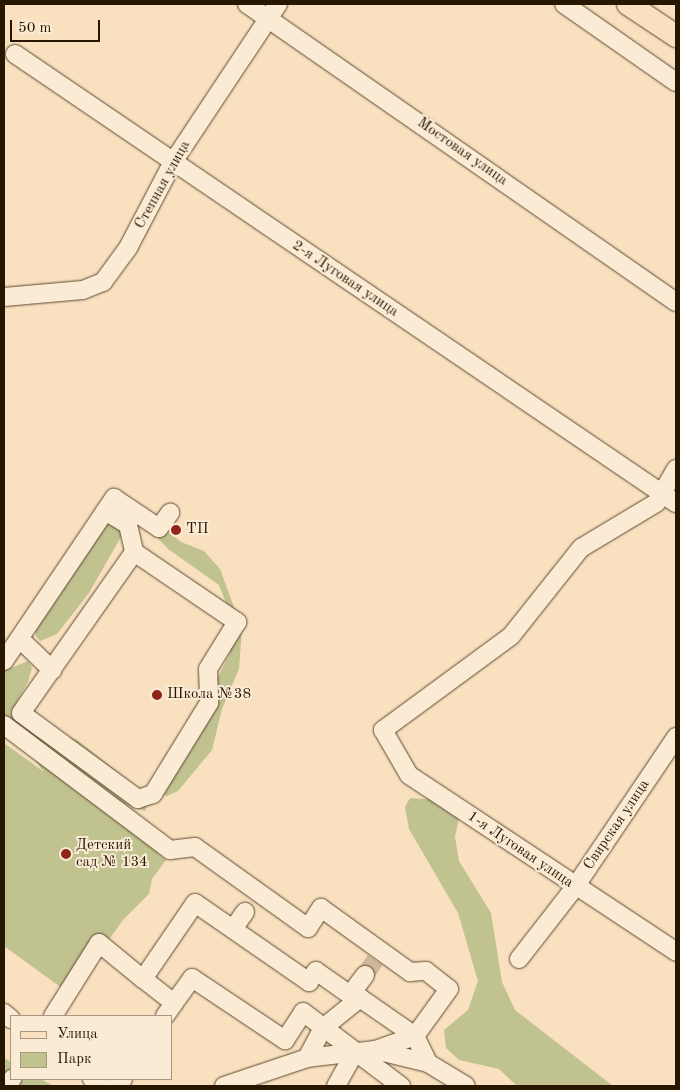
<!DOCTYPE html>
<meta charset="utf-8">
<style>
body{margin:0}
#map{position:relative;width:680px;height:1090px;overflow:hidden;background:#f9e0bf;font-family:"Old Standard TT",serif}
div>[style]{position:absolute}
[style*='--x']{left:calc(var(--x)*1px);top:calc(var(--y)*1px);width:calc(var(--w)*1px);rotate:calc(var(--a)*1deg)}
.green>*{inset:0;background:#c0c290}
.minor-tunnel>*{height:18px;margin-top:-9px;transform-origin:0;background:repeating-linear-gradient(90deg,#cfb899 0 18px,transparent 0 27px)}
.roads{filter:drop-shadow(0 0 1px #5c4930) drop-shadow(0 0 1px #5c4930)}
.minor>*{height:18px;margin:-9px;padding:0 9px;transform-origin:9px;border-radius:9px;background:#fbebd5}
.major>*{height:22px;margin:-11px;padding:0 11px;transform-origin:11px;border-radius:11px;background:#f9e0bf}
.dots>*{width:14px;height:14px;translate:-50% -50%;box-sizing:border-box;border:2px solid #fbebd5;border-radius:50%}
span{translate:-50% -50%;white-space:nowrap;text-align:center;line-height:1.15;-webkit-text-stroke:4px #fbebd5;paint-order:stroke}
.street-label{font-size:15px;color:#281700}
.poi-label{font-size:15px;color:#281700}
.left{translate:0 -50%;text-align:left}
.frame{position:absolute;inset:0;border:5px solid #281700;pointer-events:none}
.legend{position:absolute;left:10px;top:1015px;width:162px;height:65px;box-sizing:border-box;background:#fbebd5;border:1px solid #a79680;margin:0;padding:6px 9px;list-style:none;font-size:15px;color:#281700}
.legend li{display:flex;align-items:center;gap:10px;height:25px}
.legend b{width:25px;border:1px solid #a79680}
.scale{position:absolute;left:10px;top:20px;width:90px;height:22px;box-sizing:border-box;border:2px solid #281700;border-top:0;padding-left:6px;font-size:15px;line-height:18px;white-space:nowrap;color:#281700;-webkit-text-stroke:4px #fbebd5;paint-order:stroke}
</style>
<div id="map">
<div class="green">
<div style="clip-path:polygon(115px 513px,143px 513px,181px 542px,204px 551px,220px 569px,242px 629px,239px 669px,222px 709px,212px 750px,178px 791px,167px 796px,160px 793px,230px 653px,231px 616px,219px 585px,168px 549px,148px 528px,136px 524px,122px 535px,89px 593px,57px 634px,40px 641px,36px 636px,35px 627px,71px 578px,98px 528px)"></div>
<div style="clip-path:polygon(28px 661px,32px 668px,28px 682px,14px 707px,21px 727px,47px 743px,64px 735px,77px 740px,133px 784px,148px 803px,145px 811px,97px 794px,151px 837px,158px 854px,166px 860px,152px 879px,149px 894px,123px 920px,70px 994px,4px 946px,4px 743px,44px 772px,21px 742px,4px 733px,4px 671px)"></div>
<div style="clip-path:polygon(410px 798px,440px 800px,459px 818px,455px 837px,459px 861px,491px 913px,502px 982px,515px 1010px,613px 1086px,517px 1086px,499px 1069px,459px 1060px,446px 1048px,444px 1030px,468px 1010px,478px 981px,458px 913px,409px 829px,405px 807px)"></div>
<div style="clip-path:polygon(4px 1058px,11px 1062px,11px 1079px,41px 1079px,53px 1086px,4px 1086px)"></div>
</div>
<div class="minor-tunnel">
<div style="--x:365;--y:975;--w:22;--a:-56"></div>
</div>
<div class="roads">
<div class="minor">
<div style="--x:247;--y:4;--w:522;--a:34.79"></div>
<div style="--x:564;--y:4;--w:136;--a:34.9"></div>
<div style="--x:15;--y:54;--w:799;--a:34.19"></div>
<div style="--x:4;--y:297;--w:79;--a:-5.1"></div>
<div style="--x:83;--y:290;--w:22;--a:-22"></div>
<div style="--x:103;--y:282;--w:42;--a:-53.7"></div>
<div style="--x:128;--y:248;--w:97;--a:-62.4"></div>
<div style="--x:173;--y:162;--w:190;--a:-56.4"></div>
<div style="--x:676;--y:469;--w:39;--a:120"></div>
<div style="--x:656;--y:503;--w:87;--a:149"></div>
<div style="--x:581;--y:548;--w:112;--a:128.5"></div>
<div style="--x:511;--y:636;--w:159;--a:143.7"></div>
<div style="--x:383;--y:730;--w:52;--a:60"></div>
<div style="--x:409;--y:775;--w:320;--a:33.5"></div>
<div style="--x:105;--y:511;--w:27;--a:31"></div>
<div style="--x:128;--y:525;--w:28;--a:77"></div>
<div style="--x:134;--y:552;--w:125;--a:34.2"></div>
<div style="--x:237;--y:622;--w:55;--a:121.7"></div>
<div style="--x:208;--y:669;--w:34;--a:88"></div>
<div style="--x:209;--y:703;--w:107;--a:121.6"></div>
<div style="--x:153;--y:794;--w:16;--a:162"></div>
<div style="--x:138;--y:799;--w:145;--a:-143.7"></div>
<div style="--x:21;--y:713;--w:197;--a:-54.9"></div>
<div style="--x:20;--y:639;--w:45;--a:44.1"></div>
<div style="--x:4;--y:661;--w:197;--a:-56"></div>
<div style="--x:114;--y:498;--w:54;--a:33.7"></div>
<div style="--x:159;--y:528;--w:19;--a:-54"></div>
<div style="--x:4;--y:725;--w:208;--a:37"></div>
<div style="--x:170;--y:850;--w:25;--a:-7"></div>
<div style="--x:195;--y:847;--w:139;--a:35.6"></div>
<div style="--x:308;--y:928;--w:24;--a:-57"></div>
<div style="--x:321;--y:908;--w:110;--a:35.7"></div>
<div style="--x:410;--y:972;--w:16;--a:-4"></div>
<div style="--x:426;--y:971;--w:29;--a:38"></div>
<div style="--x:449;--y:989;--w:58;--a:125.9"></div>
<div style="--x:415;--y:1036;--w:42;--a:160.7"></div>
<div style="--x:375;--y:1050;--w:68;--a:173.3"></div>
<div style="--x:233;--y:929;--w:21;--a:-55"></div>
<div style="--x:519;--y:959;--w:91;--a:-52.1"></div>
<div style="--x:575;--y:887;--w:181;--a:-56"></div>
<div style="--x:174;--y:1003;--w:31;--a:-54"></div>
<div style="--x:192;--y:978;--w:112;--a:33.7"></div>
<div style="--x:285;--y:1040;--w:33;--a:-57"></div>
<div style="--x:303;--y:1012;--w:123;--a:37.1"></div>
<div style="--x:4;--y:1013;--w:9;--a:41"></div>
<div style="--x:53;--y:1016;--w:86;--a:-57.8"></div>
<div style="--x:99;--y:943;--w:57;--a:39.3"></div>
<div style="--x:165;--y:1016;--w:16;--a:-55"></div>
<div style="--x:174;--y:1003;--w:39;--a:-142"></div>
<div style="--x:143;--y:979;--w:92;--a:-55.6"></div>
<div style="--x:195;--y:903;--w:139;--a:34.7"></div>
<div style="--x:309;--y:982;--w:13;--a:-58"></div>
<div style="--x:316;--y:971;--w:42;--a:35.2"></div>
<div style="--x:350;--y:995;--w:25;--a:-53"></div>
<div style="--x:375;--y:1050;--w:55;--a:13.8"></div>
<div style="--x:92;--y:1079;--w:13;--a:32"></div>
<div style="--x:7;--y:1086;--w:9;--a:-54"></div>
<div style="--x:117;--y:1086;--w:9;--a:-49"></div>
<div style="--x:224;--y:1086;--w:88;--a:-18.6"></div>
<div style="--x:307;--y:1058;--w:34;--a:-62"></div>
<div style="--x:323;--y:1028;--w:48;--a:-39"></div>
<div style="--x:360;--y:998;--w:67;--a:34.6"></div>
<div style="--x:415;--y:1036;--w:30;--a:64"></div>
<div style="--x:428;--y:1063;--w:44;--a:31.2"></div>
<div style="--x:336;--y:1086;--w:38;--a:-61"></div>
</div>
<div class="major">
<div style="--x:628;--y:4;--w:58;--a:33.7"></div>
</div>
</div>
<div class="dots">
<div style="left:176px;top:530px;background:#8f2418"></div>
<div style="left:157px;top:695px;background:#8f2418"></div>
<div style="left:66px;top:854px;background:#8f2418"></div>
</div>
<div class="street-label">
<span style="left:462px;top:152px;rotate:35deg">Мостовая улица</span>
<span style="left:163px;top:185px;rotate:-61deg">Степная улица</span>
<span style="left:345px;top:279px;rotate:34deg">2-я Луговая улица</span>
<span style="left:617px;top:825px;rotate:-56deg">Свирская улица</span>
<span style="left:520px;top:850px;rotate:34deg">1-я Луговая улица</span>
</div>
<div class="poi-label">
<span class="left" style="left:186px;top:530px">ТП</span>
<span class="left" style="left:167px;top:695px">Школа №38</span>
<span class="left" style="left:76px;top:854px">Детский<br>сад № 134</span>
</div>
<div class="frame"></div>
<ul class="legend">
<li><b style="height:6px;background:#f9e0bf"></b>Улица</li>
<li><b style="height:14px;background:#c0c290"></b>Парк</li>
</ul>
<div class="scale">50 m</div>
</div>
